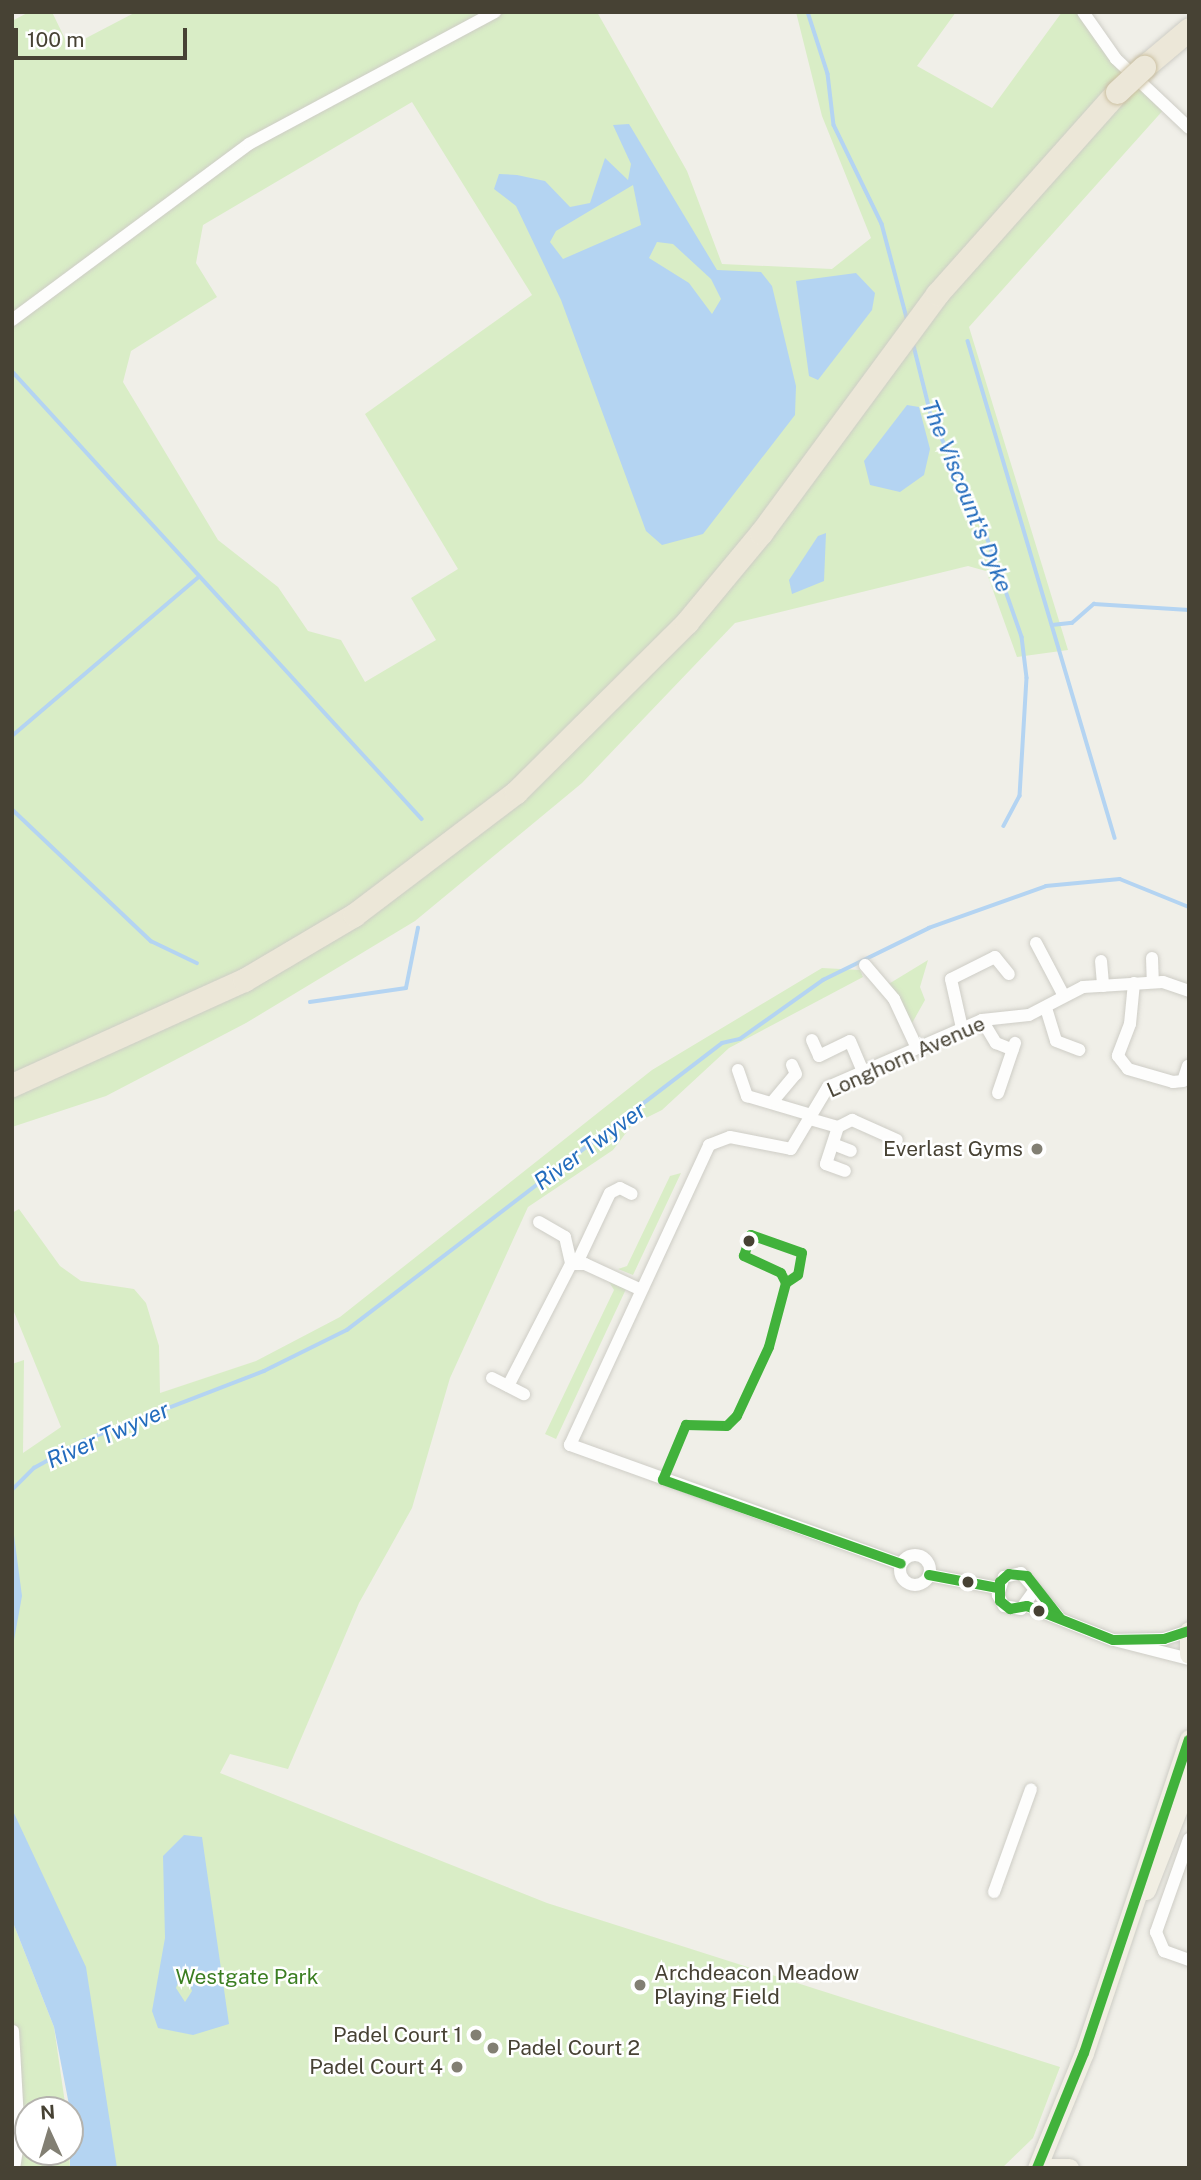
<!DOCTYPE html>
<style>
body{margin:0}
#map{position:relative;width:1201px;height:2180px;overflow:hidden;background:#f0efe8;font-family:"Public Sans",sans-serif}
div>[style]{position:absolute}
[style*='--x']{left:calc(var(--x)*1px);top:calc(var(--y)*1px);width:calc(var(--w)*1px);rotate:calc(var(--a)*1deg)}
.green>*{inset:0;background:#d9edc6}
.water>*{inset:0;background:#b4d4f2}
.stream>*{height:3.5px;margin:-1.75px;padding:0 1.75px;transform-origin:1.75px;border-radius:1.75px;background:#b4d4f2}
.roads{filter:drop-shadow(0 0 2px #cecdc6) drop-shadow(0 0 2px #cecdc6)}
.street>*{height:12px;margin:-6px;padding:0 6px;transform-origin:6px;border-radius:6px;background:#fdfdfc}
.street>.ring{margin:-6px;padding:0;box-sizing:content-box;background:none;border:12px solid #fdfdfc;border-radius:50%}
.primary>*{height:19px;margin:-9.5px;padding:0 9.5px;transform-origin:9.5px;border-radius:9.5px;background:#f1eee3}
.highway>*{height:23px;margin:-11.5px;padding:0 11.5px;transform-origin:11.5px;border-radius:11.5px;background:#ece7d8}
.bridges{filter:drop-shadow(0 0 2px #cbc0a1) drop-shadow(0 0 2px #cbc0a1)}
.highway-bridge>*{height:23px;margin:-11.5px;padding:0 11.5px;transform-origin:11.5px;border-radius:11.5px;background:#ece7d8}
.bus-1>*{height:10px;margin:-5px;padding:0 5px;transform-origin:5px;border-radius:5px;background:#41b23b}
.dots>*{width:19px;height:19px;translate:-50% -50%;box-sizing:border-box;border:4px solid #fff;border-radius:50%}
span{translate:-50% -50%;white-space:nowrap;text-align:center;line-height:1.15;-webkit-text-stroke:5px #fff;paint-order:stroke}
.street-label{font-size:21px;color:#474234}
.poi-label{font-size:21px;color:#474234}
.right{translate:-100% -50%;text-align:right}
.left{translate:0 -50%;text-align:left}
.park-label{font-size:21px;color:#3b7e22}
.water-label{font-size:23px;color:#236cbd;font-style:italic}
.frame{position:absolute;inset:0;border:14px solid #474234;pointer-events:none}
.north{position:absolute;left:14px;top:2096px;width:70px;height:70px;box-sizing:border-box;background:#fff;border:2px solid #b5b3ae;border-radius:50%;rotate:356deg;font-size:19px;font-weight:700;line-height:28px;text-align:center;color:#474234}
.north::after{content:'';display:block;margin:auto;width:24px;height:32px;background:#827f73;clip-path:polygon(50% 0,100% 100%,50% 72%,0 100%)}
.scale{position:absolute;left:14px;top:28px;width:173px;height:32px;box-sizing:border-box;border:4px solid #474234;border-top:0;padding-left:9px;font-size:21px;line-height:24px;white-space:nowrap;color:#474234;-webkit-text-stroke:5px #fff;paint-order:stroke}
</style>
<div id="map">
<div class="green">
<div style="clip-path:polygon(evenodd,29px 12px,52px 12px,69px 47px,136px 12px,597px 12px,687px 171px,722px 264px,832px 269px,871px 238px,822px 116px,796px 12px,956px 12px,917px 66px,992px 108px,1062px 12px,1083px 12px,1166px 107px,969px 327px,1068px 650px,1017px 657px,986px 571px,968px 566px,735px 623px,582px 783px,415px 921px,246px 1023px,106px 1096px,12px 1127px,12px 21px,29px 12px,412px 102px,532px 295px,365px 414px,458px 569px,411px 598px,436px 640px,365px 682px,341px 640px,308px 631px,278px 587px,218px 540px,123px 382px,131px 351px,217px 297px,196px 263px,203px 225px,412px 102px)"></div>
<div style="clip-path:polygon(928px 960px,920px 987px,925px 1000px,911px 1025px,887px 985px)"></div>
<div style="clip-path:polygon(822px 968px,860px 970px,863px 977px,729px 1048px,662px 1110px,632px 1125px,613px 1150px,528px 1207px,450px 1378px,412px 1508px,359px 1603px,288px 1769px,230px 1754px,220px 1773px,547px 1903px,1060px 2067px,1033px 2138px,1002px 2168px,94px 2168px,12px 1852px,12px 1364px,24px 1360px,23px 1453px,61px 1427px,12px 1307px,12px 1213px,19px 1209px,60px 1266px,81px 1281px,134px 1289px,146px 1303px,159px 1346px,160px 1393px,256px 1361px,340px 1317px,652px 1070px)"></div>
<div style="clip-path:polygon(681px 1173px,633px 1275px,618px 1269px,627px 1266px,670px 1176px)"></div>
<div style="clip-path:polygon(609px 1282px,626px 1289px,556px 1439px,545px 1434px,614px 1290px)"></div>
<div style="clip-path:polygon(12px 1920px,54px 2027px,66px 2110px,28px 2110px,28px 2152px,69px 2152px,70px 2168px,12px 2168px)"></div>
</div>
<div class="water">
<div style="clip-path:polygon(evenodd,629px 124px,717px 270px,761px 272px,772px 286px,796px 386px,795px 415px,703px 534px,662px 545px,646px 531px,561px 300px,516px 206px,494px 189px,499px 174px,517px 175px,545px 181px,570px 207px,590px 203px,605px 158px,628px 180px,631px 164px,613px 125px,629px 124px,633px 185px,641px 225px,563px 259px,550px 242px,556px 231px,633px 185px,629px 124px,657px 242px,673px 244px,711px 279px,721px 299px,712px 314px,689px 283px,649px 258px,657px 242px)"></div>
<div style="clip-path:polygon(856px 273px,875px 293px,872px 310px,818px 380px,809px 376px,796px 281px)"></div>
<div style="clip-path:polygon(907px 405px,919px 407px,930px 449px,924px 475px,900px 492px,870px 485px,864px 461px)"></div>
<div style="clip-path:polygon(826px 533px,824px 581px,792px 594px,789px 580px,818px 536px)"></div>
<div style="clip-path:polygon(12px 1520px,22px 1596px,12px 1651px)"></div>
<div style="clip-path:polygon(12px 1809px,86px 1967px,117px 2168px,70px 2168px,70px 2110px,54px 2027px,12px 1920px)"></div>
<div style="clip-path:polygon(evenodd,184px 1835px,202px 1837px,229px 2024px,193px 2035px,158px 2028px,152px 2011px,165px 1938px,163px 1856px,184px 1835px,184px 1968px,192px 1991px,185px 2002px,176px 1988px,184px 1968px)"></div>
</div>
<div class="stream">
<div style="--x:808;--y:12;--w:65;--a:72.1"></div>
<div style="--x:828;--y:74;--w:51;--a:83.3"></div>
<div style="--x:834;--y:125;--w:110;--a:64.1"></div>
<div style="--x:882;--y:224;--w:97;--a:75.1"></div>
<div style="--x:968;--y:341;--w:518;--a:73.52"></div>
<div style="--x:913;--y:342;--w:78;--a:76"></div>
<div style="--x:932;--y:418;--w:110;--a:64.1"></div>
<div style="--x:980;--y:517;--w:127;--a:70.7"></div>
<div style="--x:1022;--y:637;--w:41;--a:83"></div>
<div style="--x:1027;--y:678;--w:118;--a:93.4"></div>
<div style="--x:1020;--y:796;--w:34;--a:118"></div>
<div style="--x:12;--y:371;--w:607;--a:47.54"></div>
<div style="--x:1052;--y:625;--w:20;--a:-6"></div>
<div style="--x:1072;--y:623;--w:29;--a:-41"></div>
<div style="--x:1094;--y:604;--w:95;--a:3.6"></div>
<div style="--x:12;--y:736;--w:245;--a:-40.4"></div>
<div style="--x:12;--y:809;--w:192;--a:43.5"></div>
<div style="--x:151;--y:941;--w:51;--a:25.6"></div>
<div style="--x:310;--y:1002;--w:97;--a:-8.3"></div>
<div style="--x:406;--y:988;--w:61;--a:-78.7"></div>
<div style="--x:12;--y:1490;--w:31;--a:-45"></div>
<div style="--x:34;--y:1468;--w:56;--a:-28.9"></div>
<div style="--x:83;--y:1441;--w:194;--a:-21.1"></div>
<div style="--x:264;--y:1371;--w:93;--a:-26.3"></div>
<div style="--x:347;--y:1330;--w:472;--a:-37.4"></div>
<div style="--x:722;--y:1043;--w:18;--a:-13"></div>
<div style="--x:740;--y:1039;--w:102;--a:-35.4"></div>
<div style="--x:823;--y:980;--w:118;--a:-26.1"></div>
<div style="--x:929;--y:928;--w:124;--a:-19.7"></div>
<div style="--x:1046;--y:886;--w:74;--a:-5.4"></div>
<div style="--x:1120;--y:879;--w:74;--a:22.1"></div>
</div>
<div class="roads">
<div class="street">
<div style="--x:1083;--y:12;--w:57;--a:54.9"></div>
<div style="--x:1116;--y:59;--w:100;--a:43.4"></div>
<div style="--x:12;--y:320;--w:295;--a:-36.6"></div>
<div style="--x:249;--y:144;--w:279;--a:-28.2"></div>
<div style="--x:1036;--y:943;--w:60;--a:62.2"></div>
<div style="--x:1152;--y:958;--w:24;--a:88"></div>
<div style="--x:1101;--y:961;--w:25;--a:85"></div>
<div style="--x:865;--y:965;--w:45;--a:49.5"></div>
<div style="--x:894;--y:999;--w:54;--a:64.9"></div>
<div style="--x:1134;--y:983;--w:41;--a:95.6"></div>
<div style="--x:1130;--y:1024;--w:34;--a:111"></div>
<div style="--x:1118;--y:1056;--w:16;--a:52"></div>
<div style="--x:1128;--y:1069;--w:47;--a:16.1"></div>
<div style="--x:1173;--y:1082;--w:10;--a:-6"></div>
<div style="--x:1183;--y:1081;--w:16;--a:-72"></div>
<div style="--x:1046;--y:1008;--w:34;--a:73"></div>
<div style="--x:1056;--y:1041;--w:25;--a:21"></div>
<div style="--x:982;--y:1020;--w:27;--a:59"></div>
<div style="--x:996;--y:1043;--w:18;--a:22"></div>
<div style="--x:962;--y:1028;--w:50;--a:-102.7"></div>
<div style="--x:951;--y:979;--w:49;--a:-26.6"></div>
<div style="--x:995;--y:957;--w:22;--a:51"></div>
<div style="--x:812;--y:1040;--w:17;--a:66"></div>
<div style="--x:819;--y:1056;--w:34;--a:-26"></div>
<div style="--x:850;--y:1041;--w:34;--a:67"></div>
<div style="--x:738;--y:1070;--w:28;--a:71"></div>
<div style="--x:747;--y:1096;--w:67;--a:16.5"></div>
<div style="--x:998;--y:1093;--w:53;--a:-71.2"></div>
<div style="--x:773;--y:1101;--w:35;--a:-50"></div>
<div style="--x:796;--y:1074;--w:10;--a:-114"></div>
<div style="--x:810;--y:1119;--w:29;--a:16"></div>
<div style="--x:838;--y:1127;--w:16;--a:-27"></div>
<div style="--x:852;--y:1120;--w:49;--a:24"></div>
<div style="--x:838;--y:1127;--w:39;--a:108"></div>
<div style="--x:826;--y:1164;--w:20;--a:20"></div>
<div style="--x:833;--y:1144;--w:19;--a:21"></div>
<div style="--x:539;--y:1222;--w:30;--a:30"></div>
<div style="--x:565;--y:1237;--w:28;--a:77"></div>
<div style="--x:577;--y:1263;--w:77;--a:-64.8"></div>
<div style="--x:610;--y:1193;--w:11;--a:-27"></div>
<div style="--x:620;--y:1188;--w:13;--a:27"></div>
<div style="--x:492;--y:1378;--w:36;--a:27"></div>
<div style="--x:508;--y:1386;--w:137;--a:-62.7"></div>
<div style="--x:571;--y:1264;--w:14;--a:0"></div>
<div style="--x:585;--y:1264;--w:60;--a:24.8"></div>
<div class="ring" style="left:900px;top:1555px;width:18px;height:18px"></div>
<div style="--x:901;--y:1564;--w:352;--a:-160.2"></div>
<div style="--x:570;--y:1445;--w:331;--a:-65.1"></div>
<div style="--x:709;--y:1145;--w:22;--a:-21"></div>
<div style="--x:730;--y:1137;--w:62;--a:11.1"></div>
<div style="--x:791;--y:1149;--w:72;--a:-59.2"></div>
<div style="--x:828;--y:1087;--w:168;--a:-23.5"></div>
<div style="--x:982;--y:1020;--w:47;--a:-6.1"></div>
<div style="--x:1029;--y:1015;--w:61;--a:-27.4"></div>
<div style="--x:1083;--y:987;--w:80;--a:-3.6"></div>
<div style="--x:1163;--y:982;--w:28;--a:19"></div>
<div style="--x:929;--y:1575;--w:70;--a:10.7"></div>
<div style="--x:1034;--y:1591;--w:22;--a:126"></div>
<div style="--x:1021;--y:1609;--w:17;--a:-170"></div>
<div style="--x:1004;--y:1606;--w:13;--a:-119"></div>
<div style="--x:998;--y:1595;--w:19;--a:-72"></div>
<div style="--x:1004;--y:1577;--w:17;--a:-13"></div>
<div style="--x:1021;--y:1573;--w:57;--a:49.3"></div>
<div style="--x:1027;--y:1606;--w:92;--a:21.6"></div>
<div style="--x:1113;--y:1640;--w:51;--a:-1.1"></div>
<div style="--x:1164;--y:1639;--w:25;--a:-18"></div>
<div style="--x:1114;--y:1640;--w:77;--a:14.2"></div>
<div style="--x:1189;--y:1839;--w:99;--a:109.5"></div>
<div style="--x:1156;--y:1932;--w:21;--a:67"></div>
<div style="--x:1164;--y:1951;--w:27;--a:20"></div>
<div style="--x:994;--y:1892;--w:109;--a:-70.2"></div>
<div style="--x:13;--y:2031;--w:106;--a:86.8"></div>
<div style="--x:19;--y:2137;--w:31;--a:99"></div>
</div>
<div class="primary">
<div style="--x:1189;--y:1631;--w:23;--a:90"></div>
<div style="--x:1146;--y:1890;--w:118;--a:-68.6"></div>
<div style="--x:1037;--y:2168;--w:124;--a:-67.8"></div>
<div style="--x:1084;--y:2053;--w:331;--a:-71.5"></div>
<div style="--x:1043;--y:2168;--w:26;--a:0"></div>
</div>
<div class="highway">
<div style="--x:1144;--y:67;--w:59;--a:-40.2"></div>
<div style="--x:12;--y:1085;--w:255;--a:-24.4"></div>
<div style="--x:244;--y:980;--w:128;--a:-30.6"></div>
<div style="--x:354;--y:915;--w:203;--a:-37.2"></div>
<div style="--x:516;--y:792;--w:241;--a:-44.8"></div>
<div style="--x:687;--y:622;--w:116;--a:-50.3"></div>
<div style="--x:761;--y:533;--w:297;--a:-53.6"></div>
<div style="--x:937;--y:294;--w:271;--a:-48.3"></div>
</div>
</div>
<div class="bridges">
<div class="highway-bridge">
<div style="--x:1117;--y:92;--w:37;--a:-43"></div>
</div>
</div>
<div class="bus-1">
<div style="--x:751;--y:1235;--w:54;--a:19.4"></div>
<div style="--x:802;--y:1253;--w:22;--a:100"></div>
<div style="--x:798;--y:1275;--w:14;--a:146"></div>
<div style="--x:786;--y:1283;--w:11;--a:-117"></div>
<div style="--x:781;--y:1273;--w:41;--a:-155.3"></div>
<div style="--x:744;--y:1256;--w:22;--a:-72"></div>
<div style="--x:663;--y:1480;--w:60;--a:-67.3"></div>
<div style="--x:686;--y:1425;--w:41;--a:1.4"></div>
<div style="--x:727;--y:1426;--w:14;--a:-45"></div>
<div style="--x:737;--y:1416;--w:76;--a:-65.1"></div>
<div style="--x:769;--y:1347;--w:66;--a:-75.1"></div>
<div style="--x:663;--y:1480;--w:252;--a:19.4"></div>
<div style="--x:929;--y:1575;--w:70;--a:10.7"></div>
<div style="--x:1060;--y:1618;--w:53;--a:-128.2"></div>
<div style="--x:1027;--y:1576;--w:18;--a:-174"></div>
<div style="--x:1009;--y:1574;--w:12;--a:138"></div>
<div style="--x:1000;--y:1582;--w:19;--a:90"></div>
<div style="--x:1000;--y:1601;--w:13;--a:39"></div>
<div style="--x:1010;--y:1609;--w:17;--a:-10"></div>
<div style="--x:1027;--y:1606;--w:92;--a:21.6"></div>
<div style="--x:1113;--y:1640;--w:51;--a:-1.1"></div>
<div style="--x:1164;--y:1639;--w:26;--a:-18"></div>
<div style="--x:1037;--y:2168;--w:124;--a:-67.8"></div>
<div style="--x:1084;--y:2053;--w:330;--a:-71.5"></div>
</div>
<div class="dots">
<div style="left:1037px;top:1149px;background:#827f73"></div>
<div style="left:749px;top:1241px;background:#474234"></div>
<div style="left:968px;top:1582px;background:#474234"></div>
<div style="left:1039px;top:1611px;background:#474234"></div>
<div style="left:640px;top:1985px;background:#827f73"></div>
<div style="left:476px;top:2035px;background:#827f73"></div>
<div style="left:493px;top:2048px;background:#827f73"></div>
<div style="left:457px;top:2067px;background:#827f73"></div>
</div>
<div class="street-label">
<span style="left:906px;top:1057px;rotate:-24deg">Longhorn Avenue</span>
</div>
<div class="poi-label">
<span class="right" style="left:1023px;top:1149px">Everlast Gyms</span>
<span class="left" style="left:654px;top:1985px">Archdeacon Meadow<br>Playing Field</span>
<span class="right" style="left:462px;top:2035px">Padel Court 1</span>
<span class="left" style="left:507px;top:2048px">Padel Court 2</span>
<span class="right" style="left:443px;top:2067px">Padel Court 4</span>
</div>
<div class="park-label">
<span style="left:247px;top:1977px">Westgate Park</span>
</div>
<div class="water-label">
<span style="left:967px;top:496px;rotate:68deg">The Viscount's Dyke</span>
<span style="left:590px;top:1146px;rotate:-36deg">River Twyver</span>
<span style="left:108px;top:1435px;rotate:-24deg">River Twyver</span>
</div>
<div class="frame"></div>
<div class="north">N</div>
<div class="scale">100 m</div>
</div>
